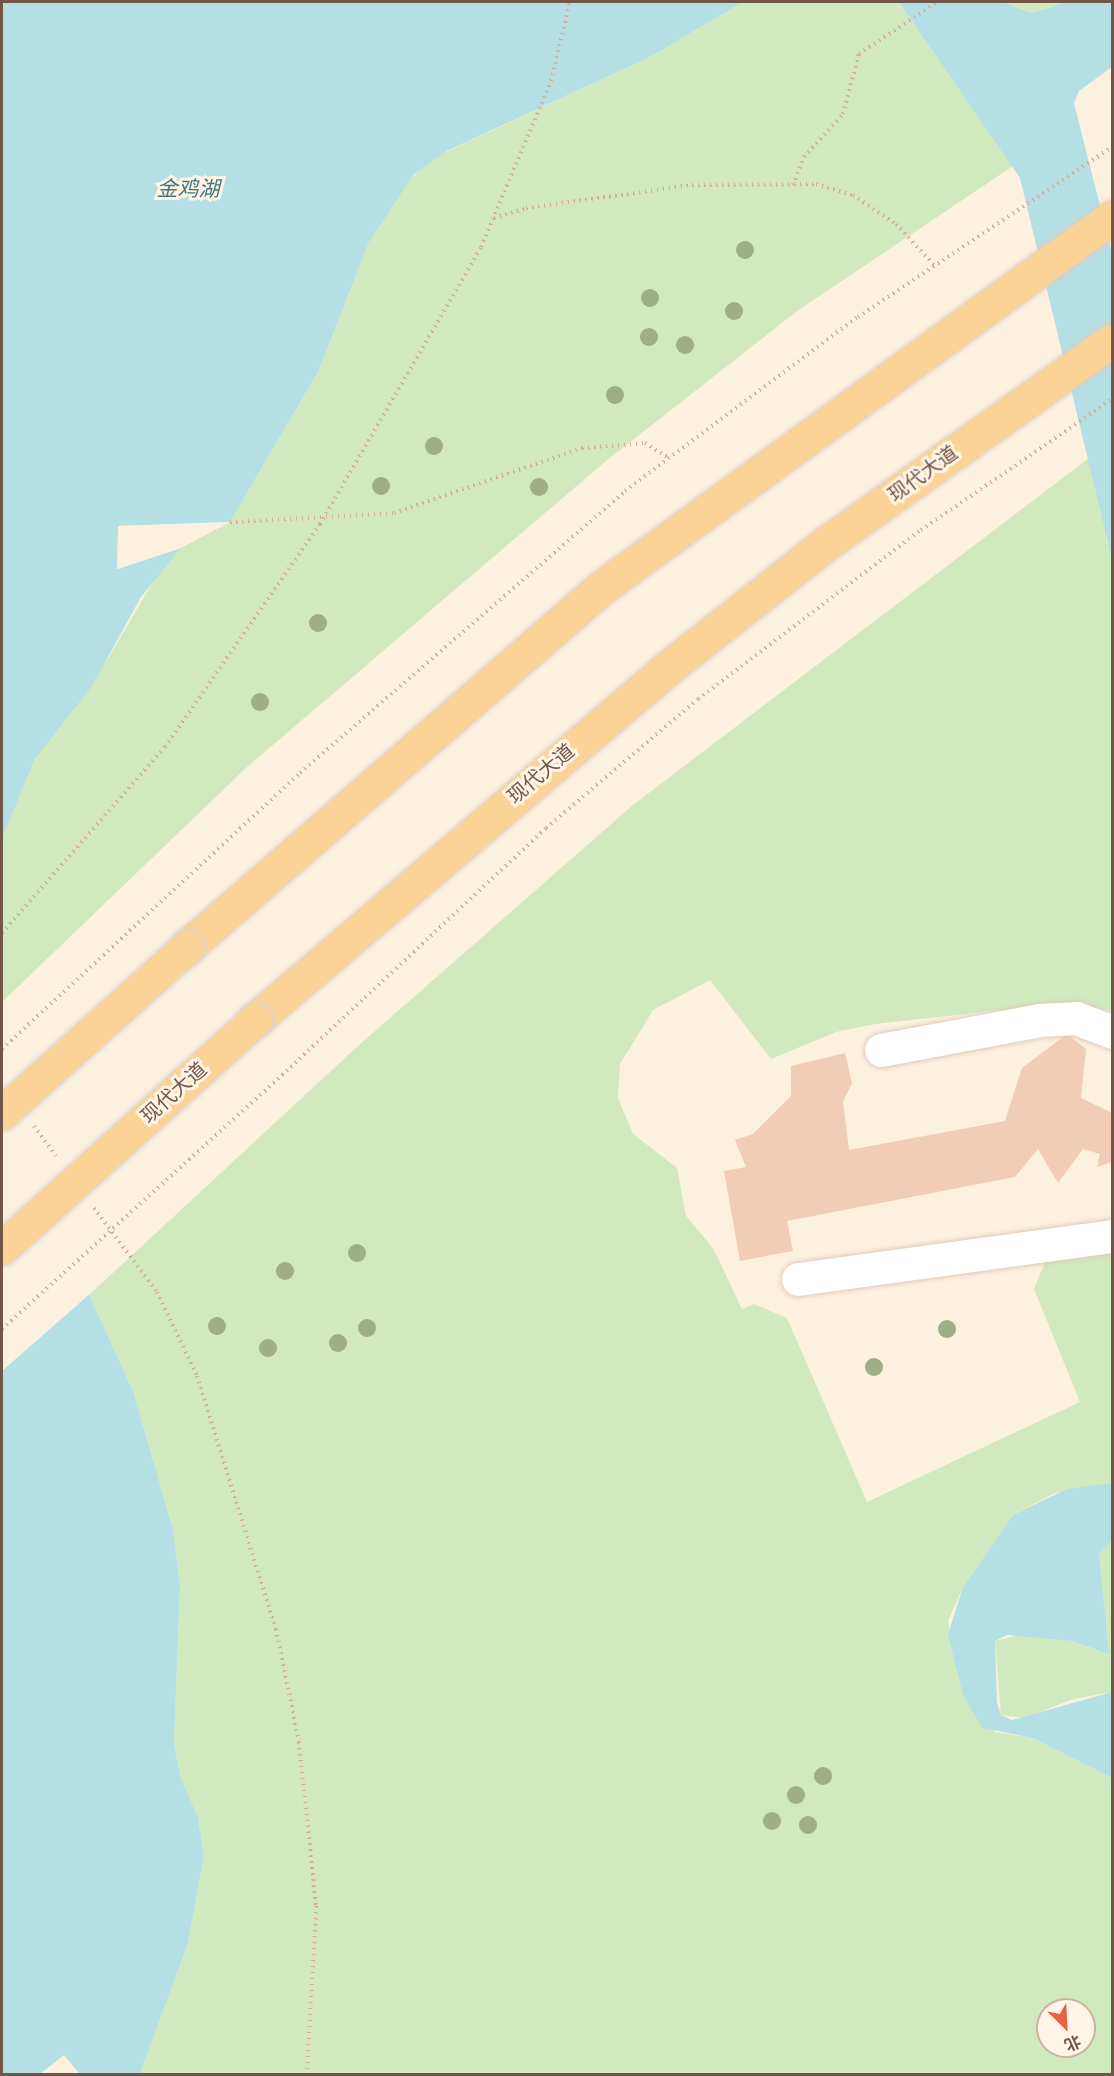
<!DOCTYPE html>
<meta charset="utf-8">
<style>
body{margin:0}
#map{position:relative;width:1114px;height:2076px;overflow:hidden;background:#fcf0df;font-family:Rubik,"Noto Sans SC",sans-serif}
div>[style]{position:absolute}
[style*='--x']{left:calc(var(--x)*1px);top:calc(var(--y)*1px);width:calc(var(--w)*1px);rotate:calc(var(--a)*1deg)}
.green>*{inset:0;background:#d1e9be}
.water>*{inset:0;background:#b4dfe5}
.pier>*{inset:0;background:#fcf0df}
.building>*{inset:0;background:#f1ccb6}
.path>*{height:4px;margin-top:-2px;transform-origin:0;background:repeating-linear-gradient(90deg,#d5af9a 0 1.5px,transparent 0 6px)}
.roads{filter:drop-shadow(0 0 2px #e0cbbb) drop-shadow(0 0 2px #e0cbbb)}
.minor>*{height:33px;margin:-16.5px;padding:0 16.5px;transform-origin:16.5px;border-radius:16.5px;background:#fff}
.primary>*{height:33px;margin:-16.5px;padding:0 16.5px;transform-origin:16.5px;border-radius:16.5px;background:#fcd396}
.path-bridge>*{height:4px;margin-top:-2px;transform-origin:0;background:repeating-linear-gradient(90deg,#d5af9a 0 1.5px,transparent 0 6px)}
.bridges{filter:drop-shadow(0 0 2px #dad3cf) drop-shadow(0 0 2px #dad3cf)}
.primary-bridge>*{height:33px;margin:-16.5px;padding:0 16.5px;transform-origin:16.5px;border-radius:16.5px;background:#fcd396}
.trees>*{width:18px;height:18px;margin:-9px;border-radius:50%;background:#9eae87}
span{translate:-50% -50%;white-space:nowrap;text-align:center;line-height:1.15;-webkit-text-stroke:6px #fff4e5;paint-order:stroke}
.street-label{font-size:20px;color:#725547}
.water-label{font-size:21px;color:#3e767f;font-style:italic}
.frame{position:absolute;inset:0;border:3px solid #725547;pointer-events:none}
.north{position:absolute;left:1036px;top:1998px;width:60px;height:60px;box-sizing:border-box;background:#fff4e5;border:2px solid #c7b4a6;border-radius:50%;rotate:156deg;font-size:16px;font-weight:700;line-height:24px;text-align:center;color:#725547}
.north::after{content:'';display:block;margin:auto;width:21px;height:27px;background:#e76242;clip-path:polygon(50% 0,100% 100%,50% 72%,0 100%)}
</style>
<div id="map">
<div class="green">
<div style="clip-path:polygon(743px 2px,899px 2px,1013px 166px,797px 311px,606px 461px,247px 767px,2px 1002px,2px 839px,35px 759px,107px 660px,160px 570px,181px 548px,230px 522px,319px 370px,369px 242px,394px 198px,427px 161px,650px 57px)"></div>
<div style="clip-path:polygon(1003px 2px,1066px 2px,1032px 13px)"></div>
<div style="clip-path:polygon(evenodd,1089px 458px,1112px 559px,1112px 1011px,1065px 1003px,875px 1024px,836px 1032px,771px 1059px,710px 980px,653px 1010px,620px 1064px,618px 1098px,633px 1134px,677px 1168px,686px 1216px,713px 1248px,742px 1309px,754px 1304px,787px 1318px,867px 1502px,1080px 1402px,1034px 1289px,1045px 1262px,1096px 1250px,1112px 1255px,1112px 1483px,1055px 1493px,1013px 1515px,963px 1587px,948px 1621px,960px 1683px,995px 1732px,1033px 1738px,1112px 1778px,1112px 2074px,140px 2074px,188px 1943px,204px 1856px,198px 1817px,181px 1778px,174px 1744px,180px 1585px,173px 1529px,133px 1391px,89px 1295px,358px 1046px,633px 805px,1089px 458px,1048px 2010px,1084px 2010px,1084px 2046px,1048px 2046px,1048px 2010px)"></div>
<div style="clip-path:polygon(1112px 1540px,1112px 1692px,1073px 1699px,1025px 1718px,1001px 1715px,995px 1641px,1019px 1635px,1071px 1641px,1096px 1650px,1107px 1642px,1099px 1555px)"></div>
</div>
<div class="water">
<div style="clip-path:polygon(2px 2px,743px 2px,650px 57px,447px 151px,414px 174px,369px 242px,319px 370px,230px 522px,118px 526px,118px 569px,181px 548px,141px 597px,92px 686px,35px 759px,2px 839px)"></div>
<div style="clip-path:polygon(899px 2px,1003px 2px,1032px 13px,1066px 2px,1112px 2px,1112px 67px,1079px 91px,1074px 103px,1112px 253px,1112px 559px,1020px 178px)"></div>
<div style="clip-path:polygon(2px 1147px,89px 1295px,133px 1391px,173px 1529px,180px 1585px,174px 1744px,181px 1778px,198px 1817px,204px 1856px,188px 1943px,140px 2074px,80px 2074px,64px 2055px,40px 2074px,2px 2074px)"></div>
<div style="clip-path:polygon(1112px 1483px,1112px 1540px,1099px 1555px,1109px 1654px,1071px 1641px,1007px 1635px,995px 1641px,997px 1703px,1001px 1715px,1012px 1720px,1112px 1692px,1112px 1778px,1033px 1738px,982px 1728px,963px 1695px,948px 1634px,963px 1587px,1013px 1515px,1067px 1489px)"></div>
</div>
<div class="pier">
<div style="clip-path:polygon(230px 522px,121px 529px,120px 565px,184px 547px,117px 569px,118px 526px)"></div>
<div style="clip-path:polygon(2px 1144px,91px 1293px,2px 1371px)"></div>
</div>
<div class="building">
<div style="clip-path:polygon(1067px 1034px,1086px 1049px,1081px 1098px,1112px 1113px,1112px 1162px,1097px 1167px,1100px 1154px,1083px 1149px,1058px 1183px,1038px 1149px,1015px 1177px,787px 1221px,793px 1251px,740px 1261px,724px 1171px,746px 1167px,735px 1140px,753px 1134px,791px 1096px,791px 1066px,845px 1053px,852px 1083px,843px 1102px,849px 1150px,1005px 1121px,1022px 1068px)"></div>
</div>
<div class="path">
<div style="--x:793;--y:185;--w:30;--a:-69"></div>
<div style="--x:804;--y:157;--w:58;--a:-47.8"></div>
<div style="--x:843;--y:114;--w:62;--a:-75.1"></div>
<div style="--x:859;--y:54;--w:94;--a:-33.7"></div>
<div style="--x:494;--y:218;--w:34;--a:-17"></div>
<div style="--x:526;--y:208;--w:168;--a:-7.9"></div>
<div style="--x:692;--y:185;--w:124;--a:-0.5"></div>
<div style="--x:816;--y:184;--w:39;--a:17"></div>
<div style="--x:853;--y:195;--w:52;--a:34"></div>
<div style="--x:896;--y:224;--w:57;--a:47.1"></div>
<div style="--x:230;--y:522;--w:164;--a:-3.1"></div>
<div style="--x:394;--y:513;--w:199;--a:-19.1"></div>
<div style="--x:582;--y:448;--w:63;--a:-4.5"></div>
<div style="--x:645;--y:443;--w:28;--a:32"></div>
<div style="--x:2;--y:933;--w:247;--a:-48.8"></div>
<div style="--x:165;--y:747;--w:272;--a:-55.2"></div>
<div style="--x:320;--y:524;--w:320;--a:-59.8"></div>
<div style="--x:481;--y:247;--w:180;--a:-67.1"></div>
<div style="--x:551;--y:81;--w:81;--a:-76.5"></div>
<div style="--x:2;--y:1049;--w:406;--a:-42.8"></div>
<div style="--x:300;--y:773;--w:430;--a:-40.9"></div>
<div style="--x:625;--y:491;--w:291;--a:-36.8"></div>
<div style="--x:858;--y:317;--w:306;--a:-33.8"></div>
<div style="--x:295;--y:1063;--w:344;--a:-43.1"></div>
<div style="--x:546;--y:828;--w:199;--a:-40.3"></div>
<div style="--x:698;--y:699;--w:280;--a:-37.2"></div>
<div style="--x:921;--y:530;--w:232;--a:-34.4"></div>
<div style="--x:34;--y:1126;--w:37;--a:54"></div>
<div style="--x:94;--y:1208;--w:105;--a:53.1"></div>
<div style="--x:157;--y:1292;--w:93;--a:64.5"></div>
<div style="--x:197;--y:1376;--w:265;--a:72.7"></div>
<div style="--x:276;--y:1629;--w:115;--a:78.5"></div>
<div style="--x:299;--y:1742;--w:165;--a:84.1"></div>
<div style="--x:316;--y:1906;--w:168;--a:93.1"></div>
</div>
<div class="roads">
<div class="minor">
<div style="--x:881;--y:1050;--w:162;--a:-10.7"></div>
<div style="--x:1040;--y:1020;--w:36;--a:-3"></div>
<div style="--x:1076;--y:1018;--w:39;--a:21"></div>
<div style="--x:798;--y:1279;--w:317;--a:-7.8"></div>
</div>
<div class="primary">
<div style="--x:187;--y:947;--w:548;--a:-40.93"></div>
<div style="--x:601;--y:588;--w:631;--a:-35.98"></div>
<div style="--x:255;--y:1020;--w:544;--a:-40.45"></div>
<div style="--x:669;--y:667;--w:197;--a:-38.2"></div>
<div style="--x:824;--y:545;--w:354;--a:-35.4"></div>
</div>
</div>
<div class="path-bridge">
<div style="--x:2;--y:1329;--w:396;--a:-42.2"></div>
</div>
<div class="bridges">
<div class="primary-bridge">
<div style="--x:2;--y:1113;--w:249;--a:-41.9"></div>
<div style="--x:2;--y:1248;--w:341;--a:-42"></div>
</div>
</div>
<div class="trees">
<div style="left:745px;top:250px"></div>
<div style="left:650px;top:298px"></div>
<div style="left:734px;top:311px"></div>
<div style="left:649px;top:337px"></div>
<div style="left:685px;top:345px"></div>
<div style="left:615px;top:395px"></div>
<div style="left:434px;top:446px"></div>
<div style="left:381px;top:486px"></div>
<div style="left:539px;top:487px"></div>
<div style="left:318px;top:623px"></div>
<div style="left:260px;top:702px"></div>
<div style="left:357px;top:1253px"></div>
<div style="left:285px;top:1271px"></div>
<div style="left:217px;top:1326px"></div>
<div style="left:367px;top:1328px"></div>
<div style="left:947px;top:1329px"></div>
<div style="left:338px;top:1343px"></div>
<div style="left:268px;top:1348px"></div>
<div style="left:874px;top:1367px"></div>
<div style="left:823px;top:1776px"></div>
<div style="left:796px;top:1795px"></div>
<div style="left:772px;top:1821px"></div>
<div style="left:808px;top:1825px"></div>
</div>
<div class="street-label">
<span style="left:923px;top:474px;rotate:-36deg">现代大道</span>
<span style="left:541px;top:774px;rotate:-40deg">现代大道</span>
<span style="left:174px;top:1093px;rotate:-42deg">现代大道</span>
</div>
<div class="water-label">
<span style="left:188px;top:189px">金鸡湖</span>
</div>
<div class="frame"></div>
<div class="north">北</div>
</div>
